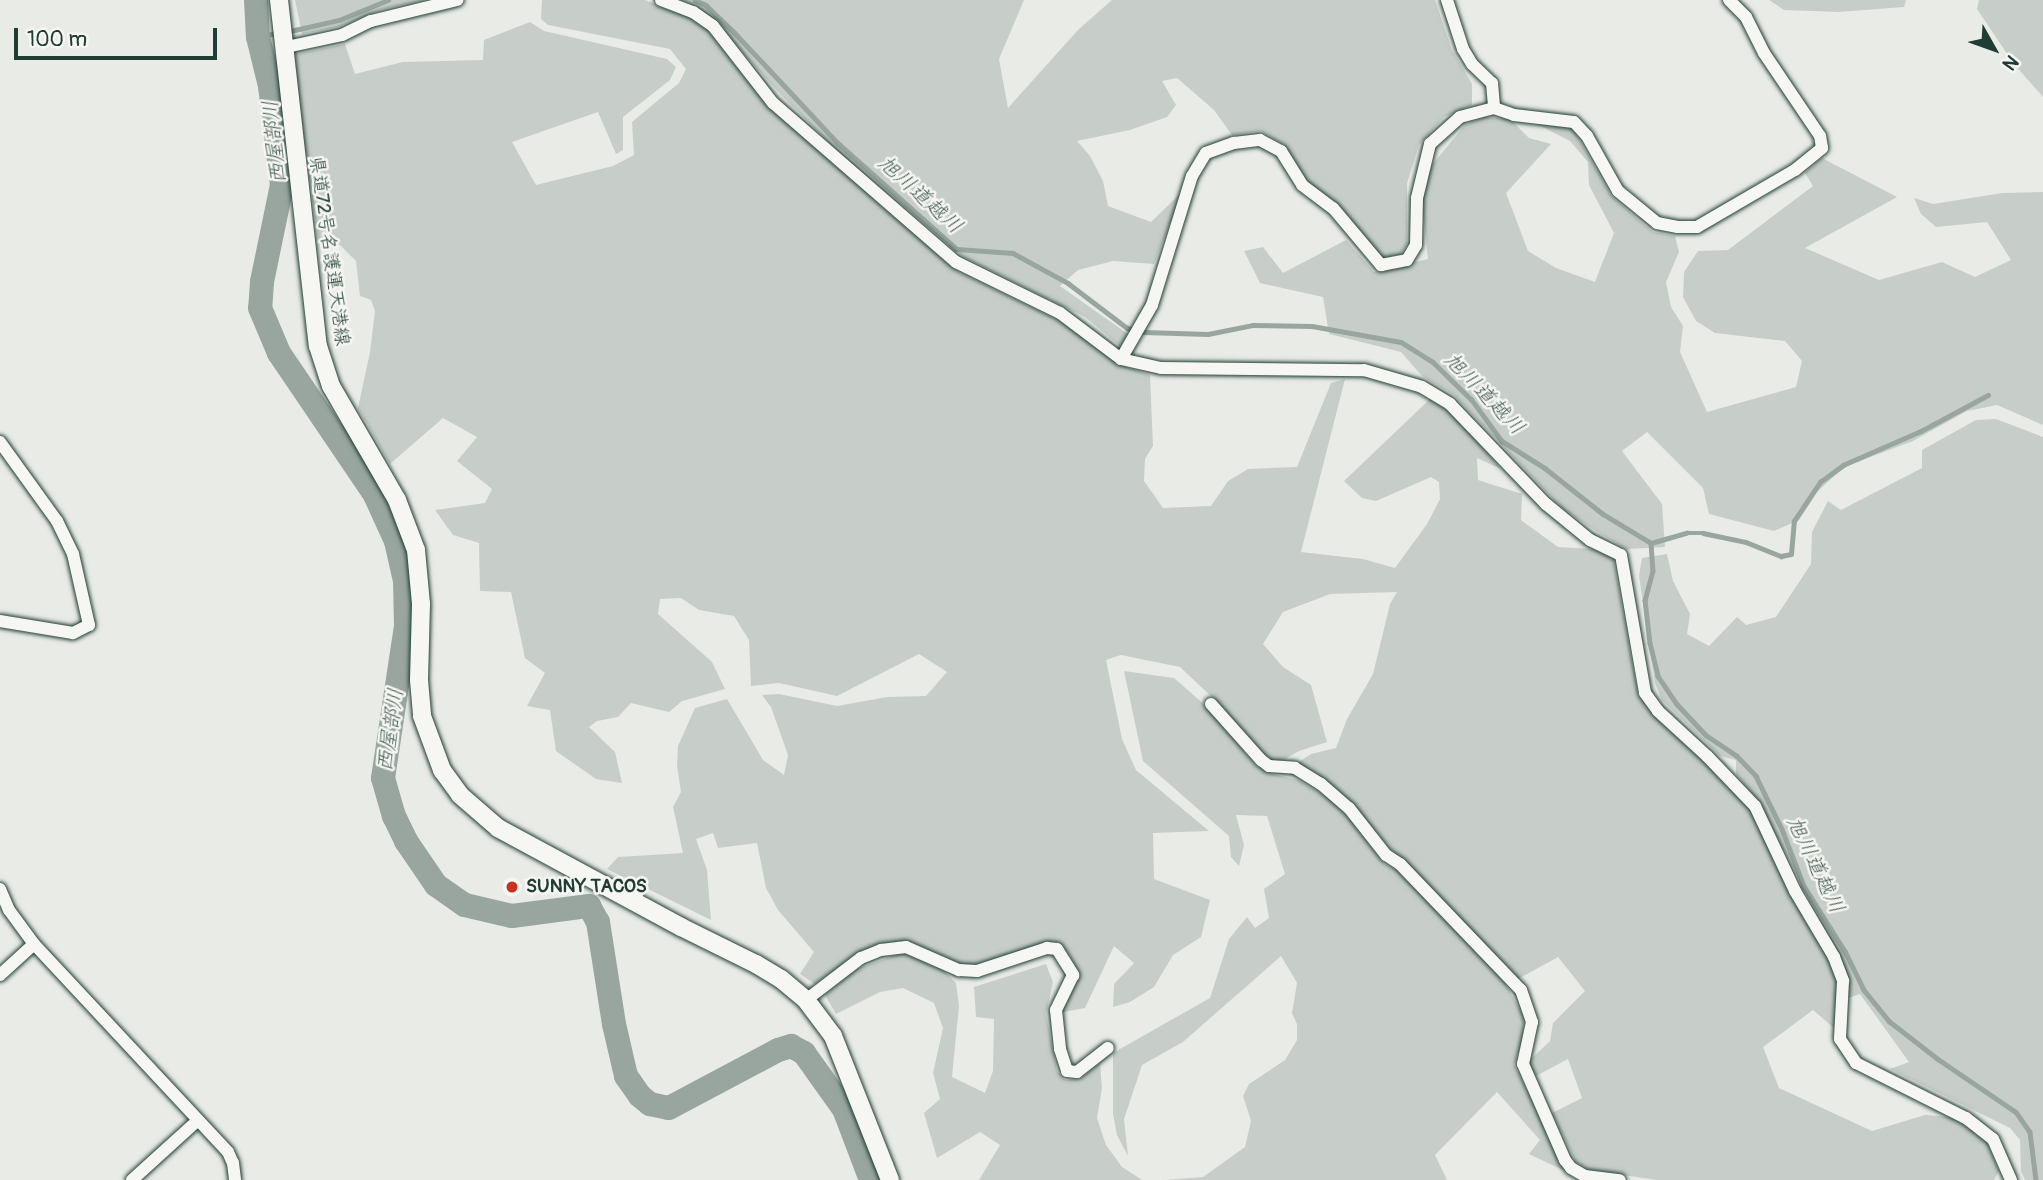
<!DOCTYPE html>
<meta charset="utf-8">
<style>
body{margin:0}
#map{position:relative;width:2043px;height:1180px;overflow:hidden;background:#e9ebe7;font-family:Pangolin,"Klee One",sans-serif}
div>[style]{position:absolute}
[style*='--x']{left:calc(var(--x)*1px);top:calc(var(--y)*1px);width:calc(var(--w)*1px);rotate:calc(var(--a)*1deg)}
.green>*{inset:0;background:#c7cec9}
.stream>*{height:4.5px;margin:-2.25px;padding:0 2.25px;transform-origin:2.25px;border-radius:2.25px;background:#99a6a0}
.river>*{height:24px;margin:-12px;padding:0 12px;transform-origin:12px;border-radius:12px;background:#99a6a0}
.roads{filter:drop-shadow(0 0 2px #1f3d34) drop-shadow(0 0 2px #1f3d34)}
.street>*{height:12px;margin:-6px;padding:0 6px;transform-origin:6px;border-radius:6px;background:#f6f6f2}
.primary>*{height:18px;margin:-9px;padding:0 9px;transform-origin:9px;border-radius:9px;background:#f6f6f2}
.dots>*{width:19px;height:19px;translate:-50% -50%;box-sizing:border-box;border:4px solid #f6f6f2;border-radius:50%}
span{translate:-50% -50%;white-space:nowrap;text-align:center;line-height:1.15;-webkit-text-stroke:5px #f6f6f2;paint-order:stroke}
.street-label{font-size:19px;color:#1f3d34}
.poi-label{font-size:19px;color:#1f3d34;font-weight:700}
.left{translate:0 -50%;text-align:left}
.water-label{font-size:21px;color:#445c54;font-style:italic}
.north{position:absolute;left:1959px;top:14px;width:70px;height:70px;-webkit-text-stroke:5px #f6f6f2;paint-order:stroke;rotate:130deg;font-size:19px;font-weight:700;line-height:28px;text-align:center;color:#1f3d34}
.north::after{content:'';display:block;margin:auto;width:24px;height:32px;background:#1f3d34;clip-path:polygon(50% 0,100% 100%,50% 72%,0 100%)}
.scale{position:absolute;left:14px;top:28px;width:203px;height:32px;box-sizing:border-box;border:4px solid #1f3d34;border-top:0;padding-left:9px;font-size:21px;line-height:24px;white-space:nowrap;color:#1f3d34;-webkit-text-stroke:5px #f6f6f2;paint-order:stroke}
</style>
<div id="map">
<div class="green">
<div style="clip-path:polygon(295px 0,424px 0,379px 10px,338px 27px,302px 34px)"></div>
<div style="clip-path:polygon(542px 0,645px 0,689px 17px,714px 33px,770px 106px,958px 272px,1066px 324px,1118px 364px,1150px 375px,1153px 446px,1145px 459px,1144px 481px,1163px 508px,1211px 506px,1228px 481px,1248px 469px,1297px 467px,1331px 383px,1345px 379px,1301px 552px,1363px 559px,1395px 568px,1427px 524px,1440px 499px,1439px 482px,1431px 477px,1376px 501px,1362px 498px,1344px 481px,1430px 399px,1457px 417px,1501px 469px,1477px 458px,1478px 480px,1522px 494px,1521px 520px,1558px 547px,1592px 549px,1613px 557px,1638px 695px,1653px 714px,1708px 764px,1750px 810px,1829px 961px,1838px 980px,1834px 1028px,1813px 1010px,1763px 1047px,1779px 1088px,1872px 1131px,1925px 1115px,1950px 1117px,1985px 1137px,1999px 1171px,1994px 1180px,1656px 1180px,1590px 1170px,1576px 1162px,1552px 1113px,1582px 1098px,1568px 1059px,1536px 1076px,1528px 1062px,1550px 1041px,1553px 1023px,1585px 991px,1558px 957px,1518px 979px,1390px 848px,1350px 801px,1293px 766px,1311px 754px,1336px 748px,1347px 719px,1373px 674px,1390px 604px,1397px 592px,1330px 594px,1283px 612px,1263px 644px,1283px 667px,1311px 685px,1327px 742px,1299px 751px,1280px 762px,1271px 760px,1245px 737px,1214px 699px,1180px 667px,1121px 655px,1106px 660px,1122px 739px,1136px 770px,1209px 831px,1153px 833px,1154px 879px,1210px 900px,1201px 937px,1173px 955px,1154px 987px,1130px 1002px,1113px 1007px,1114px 984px,1134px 963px,1114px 946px,1085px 1008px,1063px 1012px,1063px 1005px,1079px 973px,1070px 956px,1054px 941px,977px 966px,959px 964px,911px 942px,877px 945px,852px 958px,815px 984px,800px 974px,814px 952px,778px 910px,766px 888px,757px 843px,718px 848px,713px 833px,696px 839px,707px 870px,711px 920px,607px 869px,618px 857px,683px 853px,673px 807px,681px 792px,677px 766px,678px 746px,695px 708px,727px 699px,763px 760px,784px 775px,788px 755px,771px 707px,762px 695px,779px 694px,837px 706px,887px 697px,926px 696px,947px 672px,919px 654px,837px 696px,779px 683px,751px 686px,749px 640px,734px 616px,699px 610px,681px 598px,660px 599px,658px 614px,712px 662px,725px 689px,682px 701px,669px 712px,631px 703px,618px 717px,597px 721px,589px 727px,615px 752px,622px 783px,596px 779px,556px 751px,550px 710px,527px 706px,545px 673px,525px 658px,511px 592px,480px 591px,479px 543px,453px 535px,435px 510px,485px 503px,492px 489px,457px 461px,477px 437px,443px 418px,390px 464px,358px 408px,370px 352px,375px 311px,371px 300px,360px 296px,356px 261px,340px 245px,319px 244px,291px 55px,345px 44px,355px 74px,403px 62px,483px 60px,484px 40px,530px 22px,544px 31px,667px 59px,676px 67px,670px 80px,623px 117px,623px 150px,616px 154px,598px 112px,512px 142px,536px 185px,613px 166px,634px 155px,632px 122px,679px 83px,686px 69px,670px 49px,548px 25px,541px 19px)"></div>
<div style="clip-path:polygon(680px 0,1024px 0,999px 59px,1008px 108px,1078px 30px,1112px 0,1435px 0,1452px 50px,1472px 84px,1472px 105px,1444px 117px,1419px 145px,1407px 183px,1407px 244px,1400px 254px,1383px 259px,1339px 205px,1305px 180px,1284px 144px,1261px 131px,1232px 135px,1214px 110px,1177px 78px,1162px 81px,1176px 105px,1167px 117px,1130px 130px,1077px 141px,1090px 156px,1103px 181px,1108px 206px,1151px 222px,1182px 192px,1154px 264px,1113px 261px,1078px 270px,1060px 286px,1128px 334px,1120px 346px,1085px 317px,964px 257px,849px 162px,783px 97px,716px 23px,696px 5px)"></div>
<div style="clip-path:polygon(1769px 0,1906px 0,1904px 7px,1839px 12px,1784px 10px)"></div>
<div style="clip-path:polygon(1979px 0,2043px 0,2043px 97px,2014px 64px,1977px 9px)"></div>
<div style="clip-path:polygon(1485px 117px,1510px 119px,1529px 138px,1551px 144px,1506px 193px,1528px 251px,1556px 268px,1595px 282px,1614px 233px,1589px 185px,1588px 162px,1570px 141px,1531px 121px,1573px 129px,1612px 197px,1653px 232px,1675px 236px,1679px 252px,1666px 282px,1671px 307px,1683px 326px,1680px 352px,1707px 412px,1796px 387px,1802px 361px,1785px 341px,1715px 333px,1696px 321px,1683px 297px,1684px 272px,1698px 251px,1728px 250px,1813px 186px,1805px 173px,1822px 158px,1897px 197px,1805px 248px,1879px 280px,1942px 262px,1975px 277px,2011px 260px,1987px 222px,1936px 227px,1921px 214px,1914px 198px,1933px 204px,2002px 193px,2043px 192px,2043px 425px,1997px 405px,1967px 411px,1913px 441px,1844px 467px,1817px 492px,1799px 520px,1774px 531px,1709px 514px,1703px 488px,1647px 432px,1622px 451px,1662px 504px,1665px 547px,1627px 549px,1599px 533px,1562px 508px,1454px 395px,1422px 376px,1401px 352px,1329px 334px,1323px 297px,1260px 283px,1244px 251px,1263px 247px,1283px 273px,1346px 240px,1374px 272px,1428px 259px,1422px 204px,1427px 171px,1465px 125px)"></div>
<div style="clip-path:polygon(1996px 419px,2043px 437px,2043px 1180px,2025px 1180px,2021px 1171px,2020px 1140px,2010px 1128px,1890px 1069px,1909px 1062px,1860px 994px,1848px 998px,1845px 969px,1760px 803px,1736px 774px,1736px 760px,1720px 756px,1662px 700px,1655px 683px,1639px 576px,1642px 558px,1667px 554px,1673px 581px,1690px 614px,1687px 634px,1709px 646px,1737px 617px,1746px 625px,1776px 617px,1811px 564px,1812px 532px,1828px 501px,1841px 510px,1922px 468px,1922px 450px,1976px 420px)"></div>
<div style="clip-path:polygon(1124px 671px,1174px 678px,1206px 706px,1256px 766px,1269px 773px,1298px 780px,1330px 799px,1348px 817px,1384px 864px,1398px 871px,1502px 978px,1524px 1017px,1522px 1041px,1514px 1065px,1569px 1173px,1529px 1154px,1540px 1140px,1497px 1092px,1435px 1155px,1447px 1180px,1165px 1180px,1203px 1177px,1245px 1147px,1251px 1121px,1243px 1096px,1249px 1084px,1285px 1060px,1297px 1040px,1297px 1024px,1292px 1013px,1297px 983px,1281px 956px,1183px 1042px,1142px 1065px,1124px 1119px,1128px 1156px,1117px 1135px,1113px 1114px,1113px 1053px,1210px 998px,1229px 939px,1247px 917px,1255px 928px,1269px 918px,1264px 889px,1285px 874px,1267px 816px,1236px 815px,1244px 845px,1239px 866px,1231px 857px,1229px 836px,1143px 761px)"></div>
<div style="clip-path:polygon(901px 953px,936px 963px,956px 983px,959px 1006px,952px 1077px,985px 1093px,993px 1071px,994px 1019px,976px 1017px,974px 987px,1046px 964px,1053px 982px,1046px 1014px,1057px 1071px,1065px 1080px,1080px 1079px,1100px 1063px,1102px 1088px,1097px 1118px,1106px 1145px,1122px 1167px,1142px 1180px,979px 1180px,1000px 1145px,980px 1132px,937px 1158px,924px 1113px,940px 1099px,933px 1073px,943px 1028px,934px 1003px,903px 988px,880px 992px,836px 1014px,825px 995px,857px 969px)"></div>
</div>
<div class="stream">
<div style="--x:695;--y:0;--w:12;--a:24"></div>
<div style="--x:706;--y:5;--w:39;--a:44"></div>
<div style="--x:734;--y:32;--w:152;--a:46.9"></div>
<div style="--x:838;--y:143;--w:159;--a:41.7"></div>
<div style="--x:957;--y:249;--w:56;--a:4.1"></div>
<div style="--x:1013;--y:253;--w:63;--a:28.6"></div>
<div style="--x:1068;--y:283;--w:74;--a:37.3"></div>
<div style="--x:1127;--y:328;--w:16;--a:14"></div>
<div style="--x:1143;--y:332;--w:65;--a:1.8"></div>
<div style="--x:1208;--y:334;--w:46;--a:-11.3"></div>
<div style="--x:1253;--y:325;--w:59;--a:1"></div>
<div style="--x:1312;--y:326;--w:90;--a:10.2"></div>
<div style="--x:1401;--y:342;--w:38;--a:32"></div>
<div style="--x:1433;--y:362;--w:54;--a:44.3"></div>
<div style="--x:1472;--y:400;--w:51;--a:53.8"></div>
<div style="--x:1502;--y:441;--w:51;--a:32.1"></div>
<div style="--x:1545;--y:468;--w:74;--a:38.4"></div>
<div style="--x:1603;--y:514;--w:56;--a:31.1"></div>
<div style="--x:1651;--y:543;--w:28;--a:86"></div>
<div style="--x:1653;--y:571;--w:30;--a:105"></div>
<div style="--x:1645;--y:600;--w:43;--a:83.4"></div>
<div style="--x:1650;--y:643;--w:34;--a:76"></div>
<div style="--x:1658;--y:676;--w:34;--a:56"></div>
<div style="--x:1677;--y:704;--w:42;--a:46.9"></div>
<div style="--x:1706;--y:735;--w:37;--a:34"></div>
<div style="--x:1737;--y:756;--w:28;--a:46"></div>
<div style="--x:1756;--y:776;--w:59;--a:63.9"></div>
<div style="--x:1782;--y:829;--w:61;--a:68.9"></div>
<div style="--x:1804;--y:886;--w:77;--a:57.8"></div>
<div style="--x:1845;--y:951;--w:43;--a:64"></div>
<div style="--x:1864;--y:990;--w:40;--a:51"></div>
<div style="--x:1889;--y:1021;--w:62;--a:37.8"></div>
<div style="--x:1938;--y:1059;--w:94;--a:34.2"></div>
<div style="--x:2016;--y:1112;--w:24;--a:55"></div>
<div style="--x:2030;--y:1132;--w:48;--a:82.9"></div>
<div style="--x:286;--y:32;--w:54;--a:-12.8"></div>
<div style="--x:339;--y:20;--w:53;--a:-22.2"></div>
<div style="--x:258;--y:37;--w:19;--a:-12"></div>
<div style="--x:1651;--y:543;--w:37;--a:-16"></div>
<div style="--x:1687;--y:533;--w:16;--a:0"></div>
<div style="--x:1703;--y:533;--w:44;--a:11.8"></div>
<div style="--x:1746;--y:542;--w:38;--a:22"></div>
<div style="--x:1781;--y:556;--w:10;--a:-11"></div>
<div style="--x:1791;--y:554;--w:33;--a:-85"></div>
<div style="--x:1794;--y:521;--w:47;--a:-56.3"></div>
<div style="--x:1820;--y:482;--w:29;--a:-36"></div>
<div style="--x:1843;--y:465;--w:85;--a:-23.6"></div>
<div style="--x:1921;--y:431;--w:76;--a:-28.2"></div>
</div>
<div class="river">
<div style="--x:256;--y:0;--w:37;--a:87"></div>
<div style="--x:258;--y:37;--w:50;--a:76.2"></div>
<div style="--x:270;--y:86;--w:100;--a:83.1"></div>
<div style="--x:282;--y:185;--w:99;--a:101.7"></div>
<div style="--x:262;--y:282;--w:26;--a:94"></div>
<div style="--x:260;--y:308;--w:49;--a:67.1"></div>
<div style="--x:279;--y:353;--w:171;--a:55.9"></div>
<div style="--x:375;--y:495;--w:51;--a:65.5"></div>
<div style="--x:396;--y:541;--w:41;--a:77.3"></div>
<div style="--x:405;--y:581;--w:45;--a:88.7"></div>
<div style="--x:406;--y:626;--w:154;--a:98.6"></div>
<div style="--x:383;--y:778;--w:40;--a:74"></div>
<div style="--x:394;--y:816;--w:28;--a:64"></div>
<div style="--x:406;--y:841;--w:53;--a:55.7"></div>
<div style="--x:436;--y:885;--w:35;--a:35"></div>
<div style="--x:465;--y:905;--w:48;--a:13.2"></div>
<div style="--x:512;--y:916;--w:78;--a:-7.4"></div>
<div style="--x:589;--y:906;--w:18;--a:61"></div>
<div style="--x:598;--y:922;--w:103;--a:81.1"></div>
<div style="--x:614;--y:1024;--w:53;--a:77"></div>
<div style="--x:626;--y:1076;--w:24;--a:55"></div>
<div style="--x:640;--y:1096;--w:13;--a:39"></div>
<div style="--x:650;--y:1104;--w:19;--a:12"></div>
<div style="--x:669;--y:1108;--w:123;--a:-28"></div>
<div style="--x:778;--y:1050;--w:14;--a:-17"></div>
<div style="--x:791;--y:1046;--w:15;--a:28"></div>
<div style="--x:804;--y:1053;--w:69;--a:54.5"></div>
<div style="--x:844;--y:1109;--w:76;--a:69.2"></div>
</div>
<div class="roads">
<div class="street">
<div style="--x:661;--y:0;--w:34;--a:21"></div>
<div style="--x:693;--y:12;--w:24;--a:35"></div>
<div style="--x:713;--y:26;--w:98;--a:52.1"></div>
<div style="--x:773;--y:103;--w:242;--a:41"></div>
<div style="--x:956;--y:262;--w:116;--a:26.1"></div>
<div style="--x:1060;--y:313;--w:76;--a:37"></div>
<div style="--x:1121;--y:359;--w:41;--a:12.7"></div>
<div style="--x:1161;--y:368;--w:203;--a:0.6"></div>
<div style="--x:1364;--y:370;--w:60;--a:16.3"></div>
<div style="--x:1422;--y:387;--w:33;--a:31"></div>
<div style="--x:1450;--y:404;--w:139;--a:46.2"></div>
<div style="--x:1546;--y:504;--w:57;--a:39.3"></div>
<div style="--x:1590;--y:540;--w:34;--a:26"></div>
<div style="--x:1621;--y:555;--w:140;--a:80.1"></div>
<div style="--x:1645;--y:693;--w:22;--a:54"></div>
<div style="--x:1658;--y:711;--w:67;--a:42.6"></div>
<div style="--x:1707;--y:756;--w:69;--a:46.2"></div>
<div style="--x:1755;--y:806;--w:94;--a:64.8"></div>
<div style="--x:1795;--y:891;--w:77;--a:59.4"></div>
<div style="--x:1834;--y:957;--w:26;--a:69"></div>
<div style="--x:1843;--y:981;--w:58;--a:93"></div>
<div style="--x:1840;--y:1039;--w:29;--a:56"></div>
<div style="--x:1856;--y:1063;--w:123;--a:26.6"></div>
<div style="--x:1966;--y:1118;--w:34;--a:38"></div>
<div style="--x:1993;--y:1139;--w:45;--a:66.3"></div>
<div style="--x:1447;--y:0;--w:52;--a:71.9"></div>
<div style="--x:1463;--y:49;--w:17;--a:59"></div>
<div style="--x:1472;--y:64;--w:28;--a:44"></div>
<div style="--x:1492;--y:83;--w:25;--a:85"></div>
<div style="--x:282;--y:48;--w:61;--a:-12.2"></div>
<div style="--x:342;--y:35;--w:32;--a:-26"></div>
<div style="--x:371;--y:21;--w:89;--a:-13.7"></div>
<div style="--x:1121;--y:359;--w:62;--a:-60.1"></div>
<div style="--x:1152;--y:305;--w:135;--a:-72.8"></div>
<div style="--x:1192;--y:176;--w:27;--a:-59"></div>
<div style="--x:1206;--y:153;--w:30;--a:-20"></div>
<div style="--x:1234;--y:143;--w:26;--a:-7"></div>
<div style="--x:1260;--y:140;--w:24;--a:28"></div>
<div style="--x:1281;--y:151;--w:40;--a:58"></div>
<div style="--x:1302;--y:185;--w:39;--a:37"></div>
<div style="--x:1333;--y:208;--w:75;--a:49.9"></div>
<div style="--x:1381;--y:265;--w:26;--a:-11"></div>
<div style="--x:1407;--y:260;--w:17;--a:-59"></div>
<div style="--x:1416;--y:245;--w:47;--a:-88.8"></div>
<div style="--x:1417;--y:198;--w:56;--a:-76.5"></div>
<div style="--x:1430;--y:144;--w:40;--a:-42"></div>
<div style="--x:1460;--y:117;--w:35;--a:-15"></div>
<div style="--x:1494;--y:108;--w:21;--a:19"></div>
<div style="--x:1514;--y:115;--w:60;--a:6.7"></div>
<div style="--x:1574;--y:122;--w:19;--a:47"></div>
<div style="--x:1587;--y:136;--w:63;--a:60.6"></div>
<div style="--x:1618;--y:191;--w:50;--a:39.4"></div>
<div style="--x:1657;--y:223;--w:21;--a:11"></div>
<div style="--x:1678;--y:227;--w:19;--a:0"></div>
<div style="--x:1697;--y:227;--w:113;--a:-30.2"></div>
<div style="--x:1795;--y:170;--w:35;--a:-39"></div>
<div style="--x:1822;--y:148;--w:12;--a:-99"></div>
<div style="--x:1820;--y:136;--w:100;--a:-124"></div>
<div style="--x:1764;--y:53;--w:40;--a:-116.6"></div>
<div style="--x:1746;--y:17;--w:24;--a:-135"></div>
<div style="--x:0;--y:442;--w:97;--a:54.2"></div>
<div style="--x:57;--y:521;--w:37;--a:64"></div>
<div style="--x:73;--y:554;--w:73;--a:77.3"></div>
<div style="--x:89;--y:625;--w:18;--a:153"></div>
<div style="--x:73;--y:633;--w:74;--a:-170.7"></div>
<div style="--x:1211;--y:704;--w:75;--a:48.2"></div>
<div style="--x:1261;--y:760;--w:10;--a:37"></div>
<div style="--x:1269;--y:766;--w:26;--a:4"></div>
<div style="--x:1295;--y:768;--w:31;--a:32"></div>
<div style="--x:1321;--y:784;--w:37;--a:41"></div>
<div style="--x:1349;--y:808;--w:60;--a:51.8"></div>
<div style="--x:1386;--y:855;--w:17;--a:33"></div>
<div style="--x:1400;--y:864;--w:175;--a:46.2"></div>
<div style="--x:1521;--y:990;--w:34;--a:71"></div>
<div style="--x:1532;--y:1022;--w:43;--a:102.1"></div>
<div style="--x:1523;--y:1064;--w:105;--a:66.4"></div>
<div style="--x:1565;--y:1160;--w:10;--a:53"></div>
<div style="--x:1571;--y:1168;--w:16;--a:30"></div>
<div style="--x:1585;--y:1176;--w:35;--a:7"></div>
<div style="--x:0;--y:889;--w:23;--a:67"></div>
<div style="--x:9;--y:910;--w:42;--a:53.7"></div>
<div style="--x:34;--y:944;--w:284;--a:47"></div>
<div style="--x:228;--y:1152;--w:12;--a:66"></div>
<div style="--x:233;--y:1163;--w:17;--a:83"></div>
<div style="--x:0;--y:975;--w:46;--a:-42.4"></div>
<div style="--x:806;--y:1000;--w:69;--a:-37.4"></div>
<div style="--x:861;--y:958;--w:22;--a:-22"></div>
<div style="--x:881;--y:950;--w:25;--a:-7"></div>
<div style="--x:906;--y:947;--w:58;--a:23.5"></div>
<div style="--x:959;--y:970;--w:18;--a:3"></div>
<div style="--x:977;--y:971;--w:74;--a:-18.2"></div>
<div style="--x:1047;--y:948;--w:10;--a:6"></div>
<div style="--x:1057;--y:949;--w:31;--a:58"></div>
<div style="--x:1073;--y:975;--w:39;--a:116"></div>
<div style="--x:1056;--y:1010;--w:39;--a:84"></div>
<div style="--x:1060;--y:1049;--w:23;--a:72"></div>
<div style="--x:1067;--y:1071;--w:10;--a:6"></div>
<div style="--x:1077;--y:1072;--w:39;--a:-38"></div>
<div style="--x:132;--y:1180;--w:88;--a:-42.2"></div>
</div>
<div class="primary">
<div style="--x:279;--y:0;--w:348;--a:83.6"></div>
<div style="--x:318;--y:346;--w:42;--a:72"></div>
<div style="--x:331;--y:386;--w:132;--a:59.9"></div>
<div style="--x:397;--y:500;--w:53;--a:69.2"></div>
<div style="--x:416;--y:550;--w:54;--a:84.7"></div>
<div style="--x:421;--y:604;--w:76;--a:91.5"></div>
<div style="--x:419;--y:680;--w:36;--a:85"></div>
<div style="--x:422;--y:716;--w:58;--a:69.7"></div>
<div style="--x:442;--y:770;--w:31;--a:54"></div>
<div style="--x:460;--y:795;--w:50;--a:41"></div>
<div style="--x:498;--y:828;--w:208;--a:28.4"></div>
<div style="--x:681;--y:927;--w:84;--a:26.3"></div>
<div style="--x:756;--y:964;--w:29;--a:31"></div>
<div style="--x:781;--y:979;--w:33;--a:40"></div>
<div style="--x:806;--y:1000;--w:45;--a:53.1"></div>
<div style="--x:833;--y:1036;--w:155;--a:68.4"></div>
</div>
</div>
<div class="dots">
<div style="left:512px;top:887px;background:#c8321e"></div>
</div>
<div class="street-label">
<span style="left:329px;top:251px;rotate:82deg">県道72号名護運天港線</span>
</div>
<div class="poi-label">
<span class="left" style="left:526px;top:887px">SUNNY TACOS</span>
</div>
<div class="water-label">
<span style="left:275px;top:142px;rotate:-96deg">西屋部川</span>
<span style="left:920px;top:195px;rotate:42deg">旭川道越川</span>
<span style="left:1484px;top:394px;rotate:46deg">旭川道越川</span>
<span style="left:391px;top:730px;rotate:-82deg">西屋部川</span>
<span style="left:1815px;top:865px;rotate:64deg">旭川道越川</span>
</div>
<div class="north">N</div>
<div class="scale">100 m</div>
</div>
